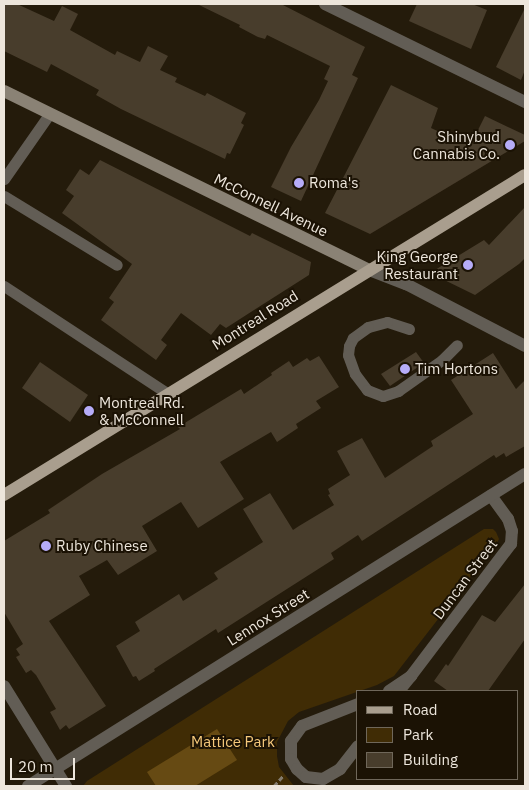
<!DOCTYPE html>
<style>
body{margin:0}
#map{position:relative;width:529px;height:790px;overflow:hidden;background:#241b0b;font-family:"IBM Plex Sans",sans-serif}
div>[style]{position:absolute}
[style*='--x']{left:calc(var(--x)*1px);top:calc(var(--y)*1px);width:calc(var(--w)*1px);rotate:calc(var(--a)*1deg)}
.green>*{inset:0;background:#402c05}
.water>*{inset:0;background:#664a13}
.building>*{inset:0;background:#483d2c}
.path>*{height:3px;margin-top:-1.5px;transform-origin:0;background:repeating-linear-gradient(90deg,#847c6f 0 5px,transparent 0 7.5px)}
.lane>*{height:11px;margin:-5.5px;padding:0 5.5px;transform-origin:5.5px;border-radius:5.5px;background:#625d55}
.street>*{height:12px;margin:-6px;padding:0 6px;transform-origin:6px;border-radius:6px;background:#625d55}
.secondary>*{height:12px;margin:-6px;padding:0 6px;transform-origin:6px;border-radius:6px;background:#8a8275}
.primary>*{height:12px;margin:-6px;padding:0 6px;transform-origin:6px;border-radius:6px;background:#a99e8e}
.dots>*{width:14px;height:14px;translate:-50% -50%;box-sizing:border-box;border:2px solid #1b1204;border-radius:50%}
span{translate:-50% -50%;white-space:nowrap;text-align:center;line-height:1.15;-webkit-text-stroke:4px #1b1204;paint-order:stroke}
.poi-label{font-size:15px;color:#ede6dc}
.right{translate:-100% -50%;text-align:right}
.left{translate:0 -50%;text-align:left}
.street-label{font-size:15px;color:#ede6dc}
.park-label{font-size:15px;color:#f6c97b}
.frame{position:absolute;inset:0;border:5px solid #ede6dc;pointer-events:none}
.legend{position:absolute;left:356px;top:690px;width:162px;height:90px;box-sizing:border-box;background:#1b1204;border:1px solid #6f675a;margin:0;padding:6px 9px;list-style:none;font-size:15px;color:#ede6dc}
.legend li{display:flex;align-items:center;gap:10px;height:25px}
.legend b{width:25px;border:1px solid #6f675a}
.scale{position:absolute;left:10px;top:758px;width:65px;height:22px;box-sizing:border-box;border:2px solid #ede6dc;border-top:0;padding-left:6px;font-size:15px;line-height:18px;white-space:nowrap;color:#ede6dc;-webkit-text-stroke:4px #1b1204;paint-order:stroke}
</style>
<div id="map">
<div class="green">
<div style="clip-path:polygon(484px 529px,493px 529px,496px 532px,499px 539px,497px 543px,394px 676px,377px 685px,299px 712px,288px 721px,277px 742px,277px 756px,279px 767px,294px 786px,83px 786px,87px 781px)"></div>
</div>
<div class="water">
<div style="clip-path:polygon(217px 729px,237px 760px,195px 786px,156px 786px,147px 772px)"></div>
</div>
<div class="building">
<div style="clip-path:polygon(4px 4px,17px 4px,54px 21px,62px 6px,78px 14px,70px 30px,115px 55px,117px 51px,140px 62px,148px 46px,168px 56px,160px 70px,177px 78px,175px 82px,205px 96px,207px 93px,246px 113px,241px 123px,244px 125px,230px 154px,227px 153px,225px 159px,121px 109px,96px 95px,99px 90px,51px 64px,47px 72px,4px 51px)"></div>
<div style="clip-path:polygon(197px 4px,281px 4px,365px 47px,352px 75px,358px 78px,301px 201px,271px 187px,291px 147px,319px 100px,328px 81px,324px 79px,330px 66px,267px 35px,265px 39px,258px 37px,239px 27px,240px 25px)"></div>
<div style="clip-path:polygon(417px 4px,472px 4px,487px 10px,471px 49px,409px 21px)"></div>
<div style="clip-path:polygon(525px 8px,525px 70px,521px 80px,496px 67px)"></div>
<div style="clip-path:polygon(391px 85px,438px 108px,431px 128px,470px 146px,485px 116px,525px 135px,525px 141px,370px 234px,325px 213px)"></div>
<div style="clip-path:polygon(100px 160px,250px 236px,252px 233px,311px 262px,309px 275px,226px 328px,220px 324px,211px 335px,181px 313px,161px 340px,167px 345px,156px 360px,101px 320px,114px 302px,109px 298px,132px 264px,62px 213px,74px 196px,66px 190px,80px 169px,89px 175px)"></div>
<div style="clip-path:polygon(525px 207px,525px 258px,519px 264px,475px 295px,430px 273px,484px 240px,489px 245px)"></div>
<div style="clip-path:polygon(416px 352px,424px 363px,390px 386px,381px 374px)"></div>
<div style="clip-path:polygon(493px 353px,516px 389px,525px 380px,525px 446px,506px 457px,504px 453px,496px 458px,494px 455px,362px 541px,358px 535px,331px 553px,334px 559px,218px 633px,216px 629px,154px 669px,155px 671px,139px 681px,136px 676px,133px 677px,116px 646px,140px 631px,135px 622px,179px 594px,183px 601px,218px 579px,214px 573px,263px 542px,243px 509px,270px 493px,293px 530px,299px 526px,334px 505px,328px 495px,330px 494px,328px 489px,350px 475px,337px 451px,362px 438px,385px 478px,433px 446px,431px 441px,473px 414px,451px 380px)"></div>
<div style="clip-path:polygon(319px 356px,339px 387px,316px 401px,321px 408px,296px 424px,298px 428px,277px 442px,271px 432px,220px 462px,244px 499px,198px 528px,181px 502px,142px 526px,157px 551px,118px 575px,107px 560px,79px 576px,90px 595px,49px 621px,106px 706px,69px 729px,66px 725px,60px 730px,50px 712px,56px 709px,36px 675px,31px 670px,26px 673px,16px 657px,20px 655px,16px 649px,23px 644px,4px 612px,4px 541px,50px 513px,48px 510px,102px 474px,180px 429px,178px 427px,241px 389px,244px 394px,272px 375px,271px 373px,289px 361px,293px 367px,307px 358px,310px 361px)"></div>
<div style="clip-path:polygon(40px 362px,88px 395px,70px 422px,22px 388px)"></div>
<div style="clip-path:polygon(525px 584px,525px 639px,488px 691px,448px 691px,434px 681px,446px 664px,448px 666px,482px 615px,495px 622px)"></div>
</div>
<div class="path">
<div style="--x:274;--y:786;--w:13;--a:-48"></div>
</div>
<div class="lane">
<div style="--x:4;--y:179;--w:80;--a:-55.1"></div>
<div style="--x:4;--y:196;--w:132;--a:31.4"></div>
<div style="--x:4;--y:286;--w:195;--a:33.3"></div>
<div style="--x:409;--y:329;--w:23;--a:-162"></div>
<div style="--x:387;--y:322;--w:20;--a:165"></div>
<div style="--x:368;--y:327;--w:19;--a:144"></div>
<div style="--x:353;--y:338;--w:9;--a:117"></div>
<div style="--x:349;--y:346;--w:9;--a:96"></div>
<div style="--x:348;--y:355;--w:20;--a:70"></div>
<div style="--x:355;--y:374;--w:20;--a:53"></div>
<div style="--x:367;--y:390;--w:17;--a:21"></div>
<div style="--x:383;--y:396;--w:16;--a:-18"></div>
<div style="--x:398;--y:391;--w:54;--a:-35.2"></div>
<div style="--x:442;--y:360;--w:21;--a:-45"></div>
</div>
<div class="street">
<div style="--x:325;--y:4;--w:223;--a:26.1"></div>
<div style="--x:369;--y:270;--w:40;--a:21"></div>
<div style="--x:406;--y:284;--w:134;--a:27.5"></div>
<div style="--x:411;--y:676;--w:166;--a:-52.9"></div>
<div style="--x:511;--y:544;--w:13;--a:-86"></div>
<div style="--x:512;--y:531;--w:13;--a:-108"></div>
<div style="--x:508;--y:519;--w:29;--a:-126"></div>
<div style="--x:4;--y:686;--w:118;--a:58.2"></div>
<div style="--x:389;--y:691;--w:27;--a:-34"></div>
<div style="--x:411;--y:676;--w:19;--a:129"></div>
<div style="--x:358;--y:704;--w:60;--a:158.6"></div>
<div style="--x:302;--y:726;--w:19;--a:126"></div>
<div style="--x:291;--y:741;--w:18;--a:90"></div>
<div style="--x:291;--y:759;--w:12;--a:59"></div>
<div style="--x:297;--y:769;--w:12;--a:42"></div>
<div style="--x:306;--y:777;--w:17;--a:7"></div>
<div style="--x:323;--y:779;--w:20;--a:-30"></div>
<div style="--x:340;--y:769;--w:29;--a:-52"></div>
<div style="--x:28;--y:786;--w:587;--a:-32.12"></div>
</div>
<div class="secondary">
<div style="--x:4;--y:91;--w:407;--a:26.1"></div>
</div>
<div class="primary">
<div style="--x:4;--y:495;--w:611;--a:-31.56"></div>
</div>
<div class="dots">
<div style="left:510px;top:145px;background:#b6acf8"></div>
<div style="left:299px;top:183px;background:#b6acf8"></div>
<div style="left:468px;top:265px;background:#b6acf8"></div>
<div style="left:405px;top:369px;background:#b6acf8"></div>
<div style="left:89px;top:411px;background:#b6acf8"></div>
<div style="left:46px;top:546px;background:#b6acf8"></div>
</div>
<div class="poi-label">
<span class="right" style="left:500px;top:145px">Shinybud<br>Cannabis Co.</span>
<span class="left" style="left:309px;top:183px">Roma's</span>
<span class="right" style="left:458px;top:265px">King George<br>Restaurant</span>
<span class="left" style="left:415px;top:369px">Tim Hortons</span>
<span class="left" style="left:99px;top:411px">Montreal Rd.<br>&amp; McConnell</span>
<span class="left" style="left:56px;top:546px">Ruby Chinese</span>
</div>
<div class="street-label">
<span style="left:271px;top:205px;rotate:26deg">McConnell Avenue</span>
<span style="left:255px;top:320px;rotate:-32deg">Montreal Road</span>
<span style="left:465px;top:579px;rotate:-53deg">Duncan Street</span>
<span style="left:268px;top:617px;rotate:-32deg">Lennox Street</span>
</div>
<div class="park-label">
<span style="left:233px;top:742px">Mattice Park</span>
</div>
<div class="frame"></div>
<ul class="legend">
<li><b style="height:6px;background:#a99e8e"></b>Road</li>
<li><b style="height:14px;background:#402c05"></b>Park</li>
<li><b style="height:14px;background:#483d2c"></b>Building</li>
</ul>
<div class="scale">20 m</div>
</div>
